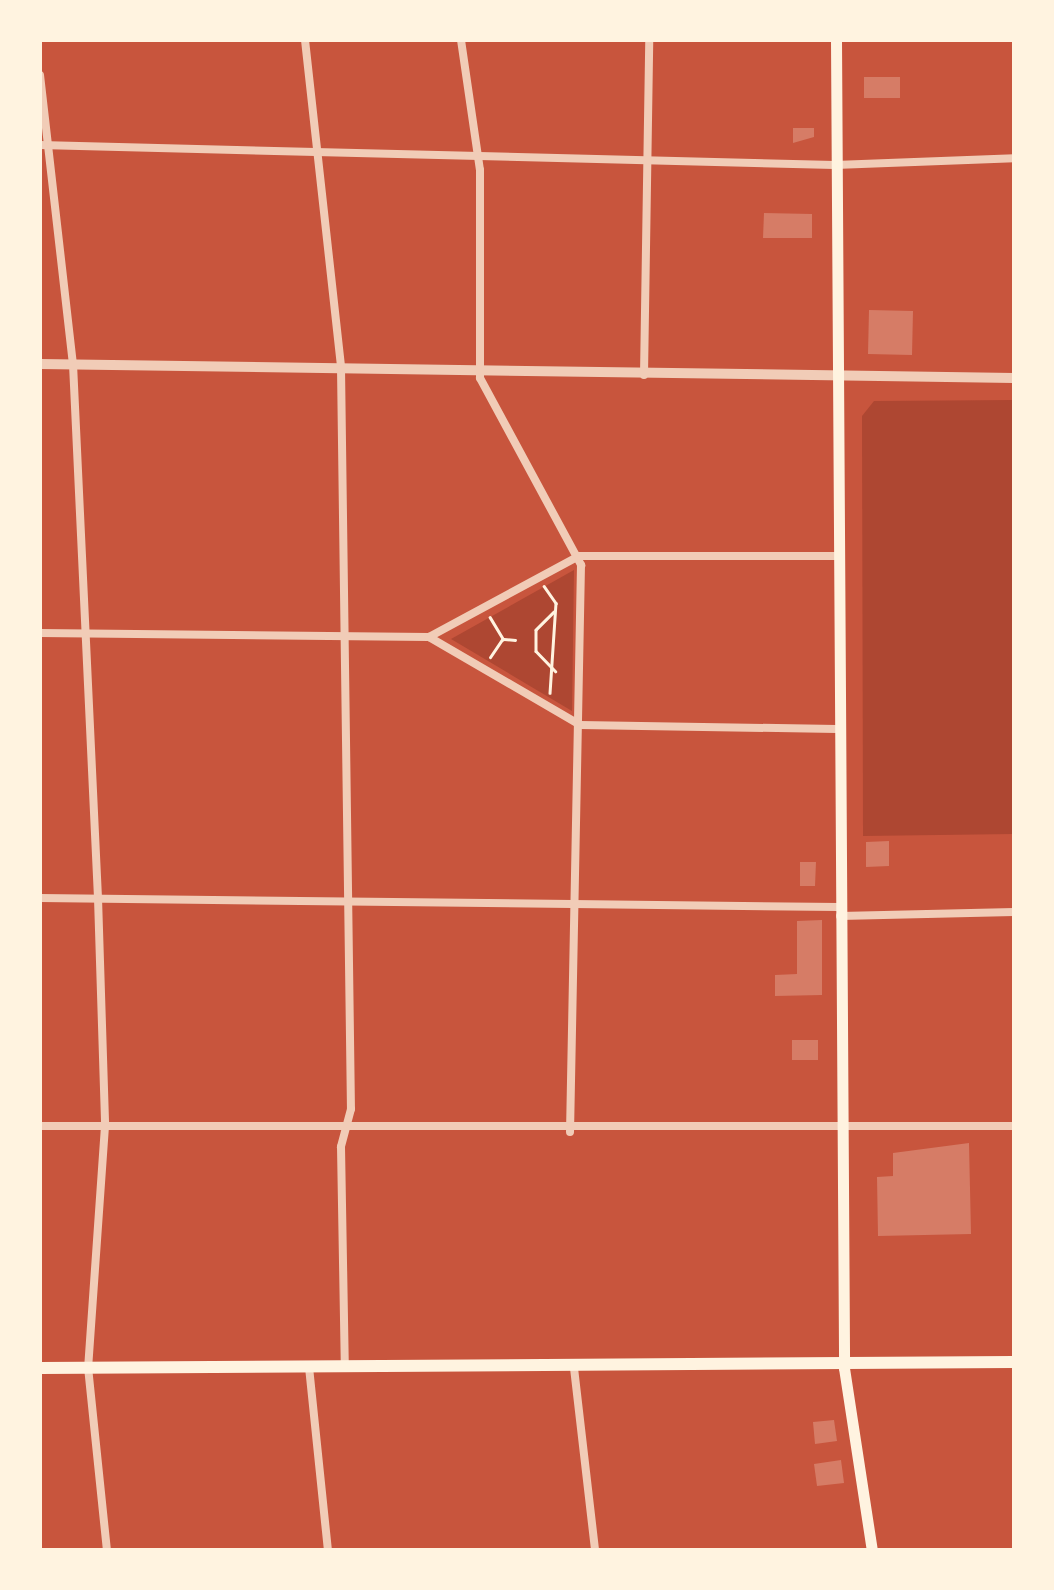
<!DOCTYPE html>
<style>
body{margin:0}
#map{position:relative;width:1054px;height:1590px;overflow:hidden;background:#c8553d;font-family:Ubuntu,sans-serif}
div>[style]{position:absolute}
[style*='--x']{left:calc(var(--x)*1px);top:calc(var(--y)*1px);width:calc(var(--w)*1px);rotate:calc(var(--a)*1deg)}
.green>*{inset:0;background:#ae4732}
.building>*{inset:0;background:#d67c66}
.path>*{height:2.5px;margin:-1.25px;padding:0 1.25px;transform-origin:1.25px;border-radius:1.25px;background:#fff3e0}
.minor>*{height:8px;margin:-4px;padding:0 4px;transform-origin:4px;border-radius:4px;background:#f1ccb7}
.tertiary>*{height:10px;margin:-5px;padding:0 5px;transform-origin:5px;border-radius:5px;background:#f1ccb7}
.secondary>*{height:11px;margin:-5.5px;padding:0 5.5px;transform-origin:5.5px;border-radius:5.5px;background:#fff3e0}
.primary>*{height:12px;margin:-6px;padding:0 6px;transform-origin:6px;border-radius:6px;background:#fff3e0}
span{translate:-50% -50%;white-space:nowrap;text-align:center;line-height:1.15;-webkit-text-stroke:9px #fff3e0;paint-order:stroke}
.frame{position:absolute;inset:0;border:42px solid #fff3e0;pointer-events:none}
</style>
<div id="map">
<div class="green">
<div style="clip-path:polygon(1014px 400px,1014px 834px,863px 836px,862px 416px,874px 401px)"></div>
<div style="clip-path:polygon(574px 570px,572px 711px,451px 639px)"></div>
</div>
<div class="building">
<div style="clip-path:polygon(864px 77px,900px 77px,900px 98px,864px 98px)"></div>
<div style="clip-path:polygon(793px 128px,814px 128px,814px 137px,793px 143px)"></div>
<div style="clip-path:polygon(764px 213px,812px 214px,812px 238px,763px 238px)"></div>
<div style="clip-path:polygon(869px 310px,913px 311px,912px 355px,868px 354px)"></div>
<div style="clip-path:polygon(889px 841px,889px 866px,866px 867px,866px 842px)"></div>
<div style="clip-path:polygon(800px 862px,816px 862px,815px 886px,800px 886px)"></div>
<div style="clip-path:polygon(822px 920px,822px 995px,775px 996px,775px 975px,797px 974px,797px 921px)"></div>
<div style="clip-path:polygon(792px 1040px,818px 1040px,818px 1060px,792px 1060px)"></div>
<div style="clip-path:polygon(969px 1143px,971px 1234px,878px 1236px,877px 1177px,893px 1176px,893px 1153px)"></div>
<div style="clip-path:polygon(834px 1420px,837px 1441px,815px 1444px,813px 1422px)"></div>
<div style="clip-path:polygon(841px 1460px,844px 1483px,817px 1486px,814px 1464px)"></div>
</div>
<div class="path">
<div style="--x:544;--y:586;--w:21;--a:55"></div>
<div style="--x:556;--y:603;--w:90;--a:93.8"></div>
<div style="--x:554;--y:612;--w:25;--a:135"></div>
<div style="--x:536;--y:630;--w:21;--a:90"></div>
<div style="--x:536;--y:651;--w:28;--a:46"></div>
<div style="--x:490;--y:617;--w:26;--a:59"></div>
<div style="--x:503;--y:639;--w:22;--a:124"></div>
<div style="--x:504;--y:639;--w:11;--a:5"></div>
</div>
<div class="minor">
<div style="--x:305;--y:40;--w:330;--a:83.7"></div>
<div style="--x:341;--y:368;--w:741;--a:89.23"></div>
<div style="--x:351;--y:1109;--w:39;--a:105"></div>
<div style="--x:341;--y:1147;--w:220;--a:89"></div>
<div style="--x:461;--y:40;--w:131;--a:81.7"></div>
<div style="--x:480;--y:170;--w:208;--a:90"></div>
<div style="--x:480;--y:378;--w:213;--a:61.6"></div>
<div style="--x:581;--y:565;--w:567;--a:91.11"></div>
<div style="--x:40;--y:75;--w:291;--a:83.5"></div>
<div style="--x:73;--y:364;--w:535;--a:87.32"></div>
<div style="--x:98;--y:898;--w:228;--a:88.2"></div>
<div style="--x:105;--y:1126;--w:242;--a:94"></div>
<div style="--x:88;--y:1367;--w:184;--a:84.1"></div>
<div style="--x:40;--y:145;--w:795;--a:1.44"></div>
<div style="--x:835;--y:165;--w:179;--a:-2.2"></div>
<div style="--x:644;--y:375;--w:335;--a:-89.1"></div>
<div style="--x:40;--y:633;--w:389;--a:0.6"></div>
<div style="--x:429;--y:637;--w:175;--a:30.2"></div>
<div style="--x:580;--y:725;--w:257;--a:0.9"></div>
<div style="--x:429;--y:637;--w:170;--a:-28.4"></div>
<div style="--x:579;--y:556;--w:257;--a:0"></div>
<div style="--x:40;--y:898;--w:799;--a:0.65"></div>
<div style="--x:840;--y:916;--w:174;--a:-1.3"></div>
<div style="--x:40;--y:1126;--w:974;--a:0"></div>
<div style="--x:309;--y:1367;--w:184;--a:84.1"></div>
<div style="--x:574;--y:1368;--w:183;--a:83.4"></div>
</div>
<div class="tertiary">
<div style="--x:40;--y:364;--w:974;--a:0.82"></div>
</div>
<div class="secondary">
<div style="--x:836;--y:40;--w:1328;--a:89.65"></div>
<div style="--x:844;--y:1368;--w:184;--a:81.3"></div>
</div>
<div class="primary">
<div style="--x:40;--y:1368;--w:974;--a:-0.35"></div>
</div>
<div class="frame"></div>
</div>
